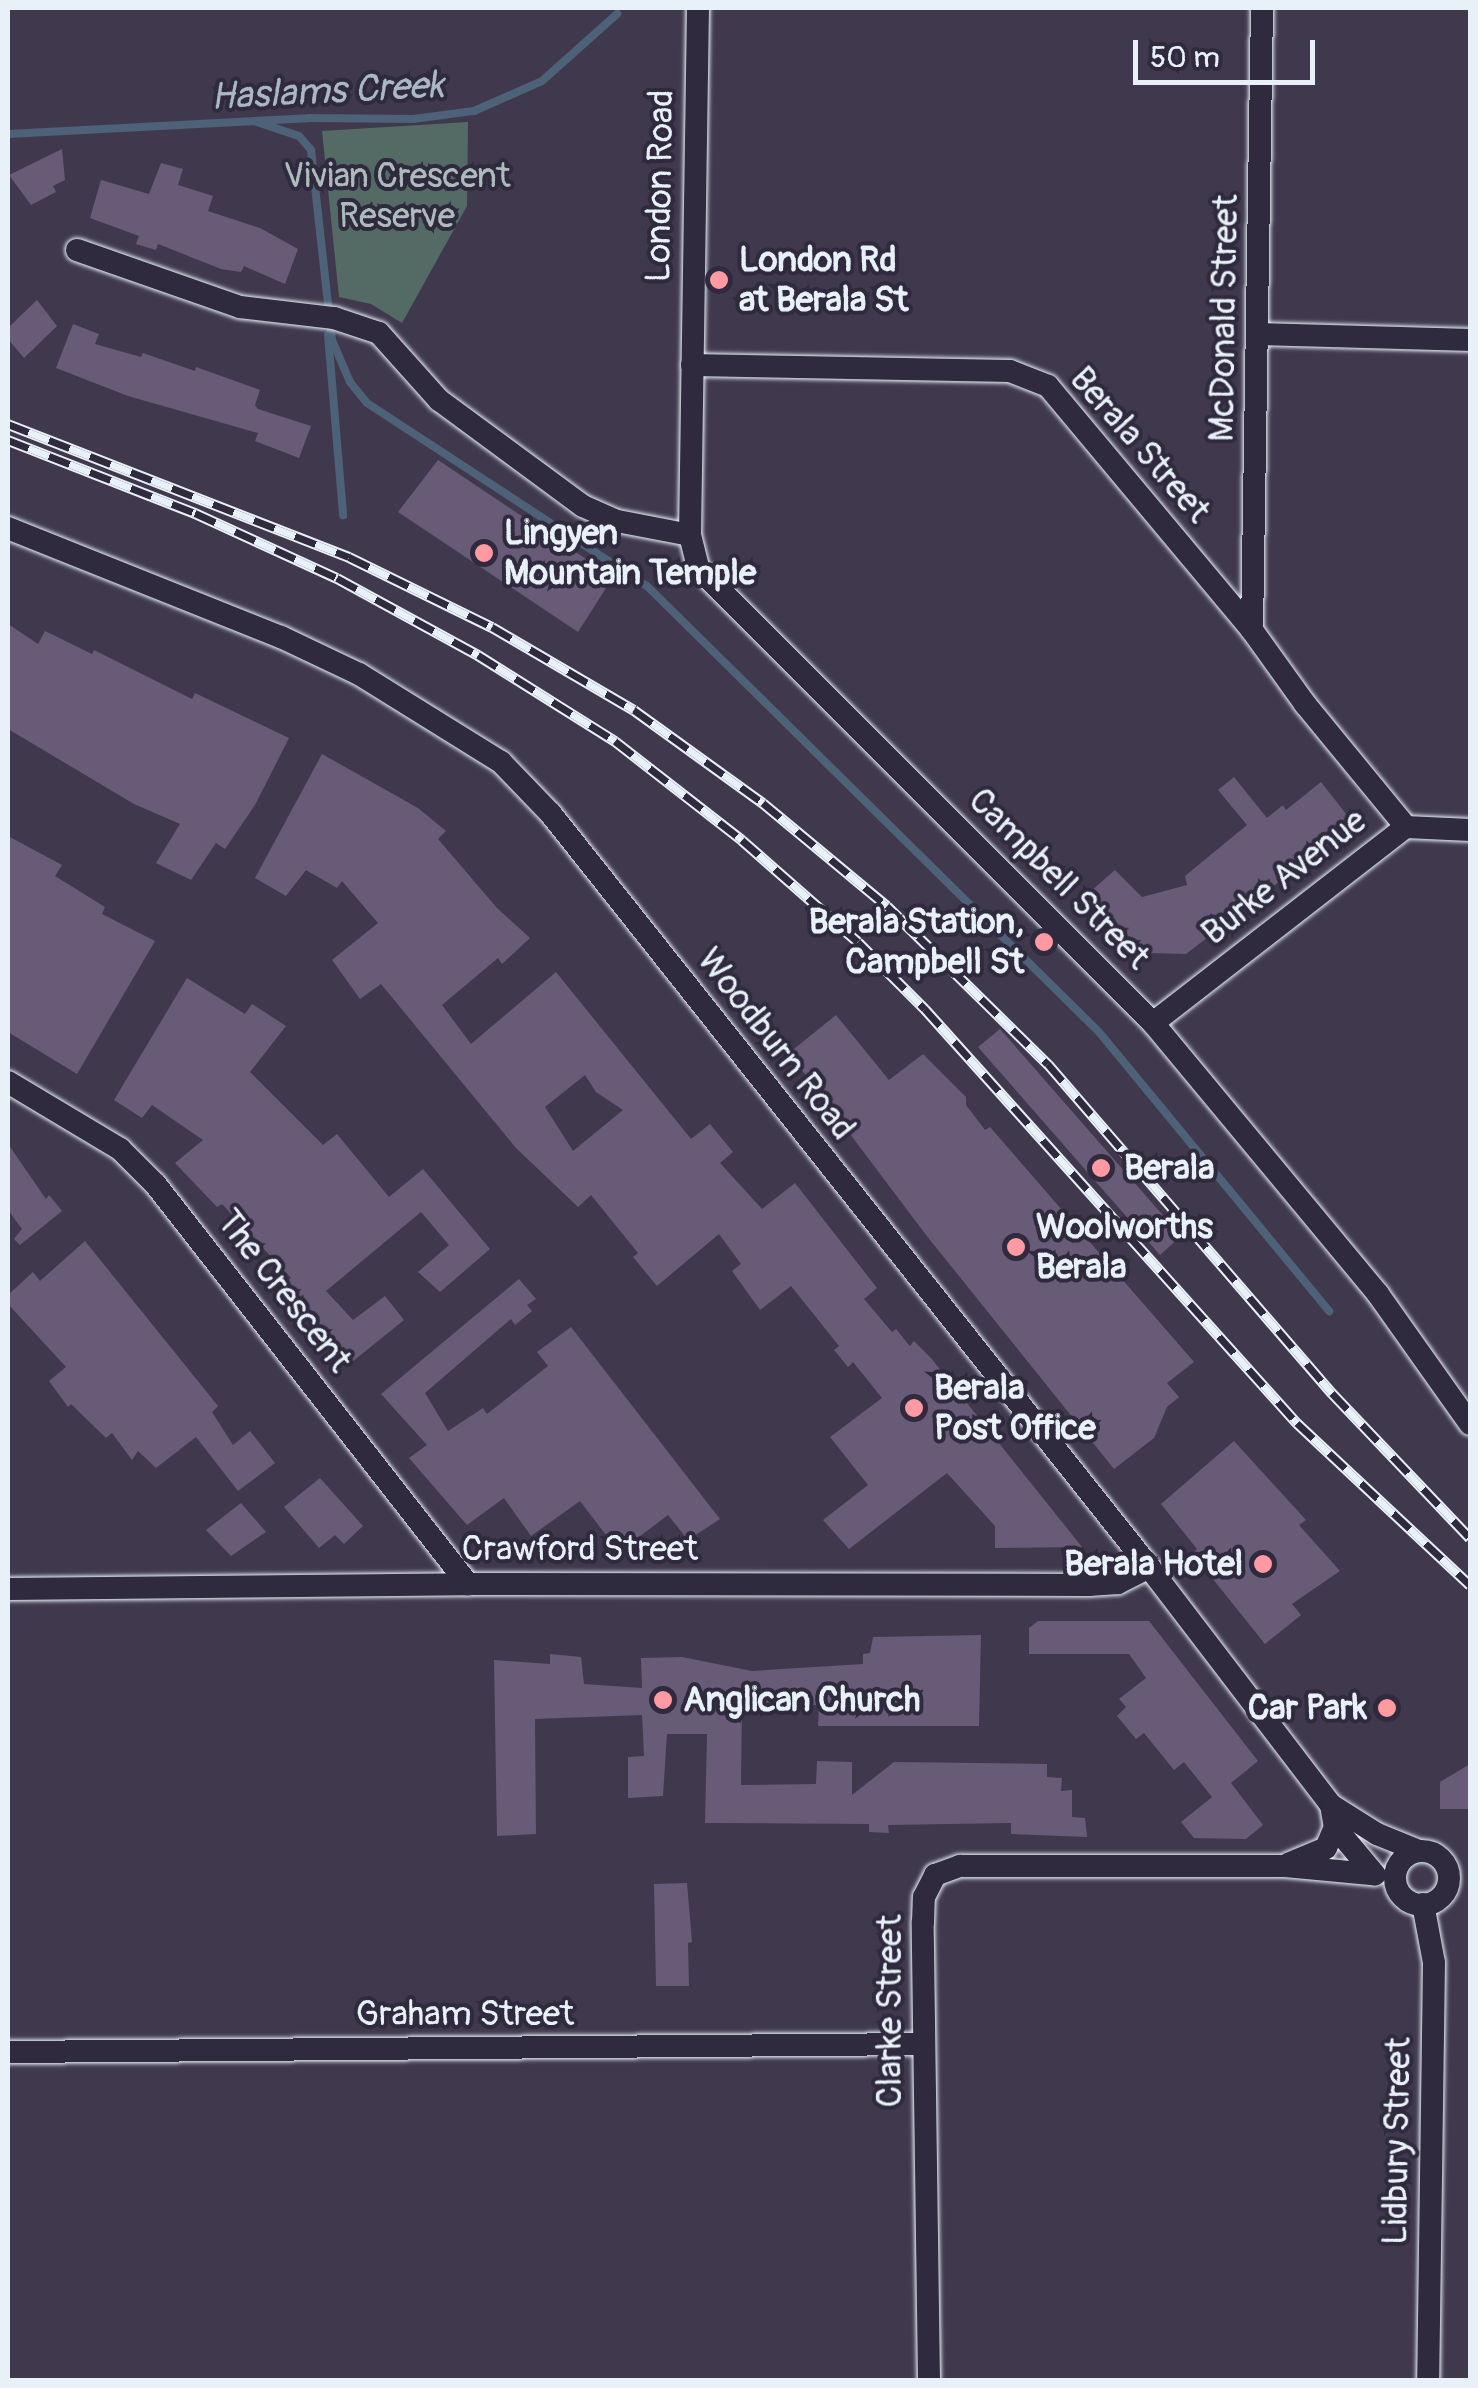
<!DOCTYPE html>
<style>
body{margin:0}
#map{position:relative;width:1478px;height:2388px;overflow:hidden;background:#40394e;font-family:Pangolin,sans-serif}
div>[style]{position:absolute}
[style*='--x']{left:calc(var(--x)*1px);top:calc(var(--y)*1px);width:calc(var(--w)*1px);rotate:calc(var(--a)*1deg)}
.green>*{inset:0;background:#546a65}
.stream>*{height:8px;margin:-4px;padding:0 4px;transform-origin:4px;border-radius:4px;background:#4d6178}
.building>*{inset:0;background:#675b77}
.roads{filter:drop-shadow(0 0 2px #e8f1f8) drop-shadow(0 0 2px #e8f1f8)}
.minor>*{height:22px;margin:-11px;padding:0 11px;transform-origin:11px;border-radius:11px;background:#2f2a3d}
.minor>.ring{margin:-11px;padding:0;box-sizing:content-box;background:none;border:22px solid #2f2a3d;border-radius:50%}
.rail>*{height:11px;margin-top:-5.5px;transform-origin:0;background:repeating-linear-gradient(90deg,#2f2a3d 0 22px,#e8f1f8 0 44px);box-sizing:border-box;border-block:2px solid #e8f1f8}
.dots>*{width:28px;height:28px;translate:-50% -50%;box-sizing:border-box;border:5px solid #2f2a3d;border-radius:50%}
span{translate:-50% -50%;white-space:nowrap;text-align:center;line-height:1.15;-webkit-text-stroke:8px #2f2a3d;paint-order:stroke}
.park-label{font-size:35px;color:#adbbbd}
.street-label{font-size:35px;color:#e8f1f8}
.poi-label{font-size:35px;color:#e8f1f8;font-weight:700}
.left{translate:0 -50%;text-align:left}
.right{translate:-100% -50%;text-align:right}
.water-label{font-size:38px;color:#aab7c5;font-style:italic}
.frame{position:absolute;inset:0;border:10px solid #e8f1f8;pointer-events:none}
.scale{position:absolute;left:1133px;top:40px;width:182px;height:45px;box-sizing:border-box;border:5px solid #e8f1f8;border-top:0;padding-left:12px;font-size:30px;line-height:35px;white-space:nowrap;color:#e8f1f8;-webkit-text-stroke:8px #2f2a3d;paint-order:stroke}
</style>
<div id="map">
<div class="green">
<div style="clip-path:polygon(468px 122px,467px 206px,402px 323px,371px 304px,339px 297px,322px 131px)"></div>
</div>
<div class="stream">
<div style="--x:254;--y:121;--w:47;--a:18.4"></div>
<div style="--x:299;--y:136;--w:18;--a:49"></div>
<div style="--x:311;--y:150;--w:191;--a:83.7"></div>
<div style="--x:332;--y:340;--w:46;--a:66.8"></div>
<div style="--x:350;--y:382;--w:27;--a:51"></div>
<div style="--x:367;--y:403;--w:334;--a:33.2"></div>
<div style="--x:647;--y:586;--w:635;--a:44.62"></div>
<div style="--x:1099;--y:1032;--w:362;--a:50.5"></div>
<div style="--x:8;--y:134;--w:301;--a:-3"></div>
<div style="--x:309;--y:118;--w:104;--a:0.6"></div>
<div style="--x:413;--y:119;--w:62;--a:-7.5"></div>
<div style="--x:474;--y:111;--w:74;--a:-23.8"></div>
<div style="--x:542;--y:81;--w:101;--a:-41.8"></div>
<div style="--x:328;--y:335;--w:181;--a:85.2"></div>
</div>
<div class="building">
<div style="clip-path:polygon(62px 149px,65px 180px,53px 186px,56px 192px,31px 205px,9px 175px)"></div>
<div style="clip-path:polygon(161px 163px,183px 169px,178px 185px,213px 196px,208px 211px,260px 228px,298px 249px,285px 284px,244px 266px,241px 272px,221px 269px,158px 244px,156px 250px,136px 244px,139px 236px,90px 218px,101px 180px,149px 194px)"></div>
<div style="clip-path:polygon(37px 300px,57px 326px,24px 358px,8px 339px,8px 328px)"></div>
<div style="clip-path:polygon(73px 324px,99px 334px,95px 344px,141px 357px,143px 353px,195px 371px,196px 367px,260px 390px,255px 405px,258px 409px,311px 426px,299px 458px,255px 441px,258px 433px,128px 396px,56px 368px)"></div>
<div style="clip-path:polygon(438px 460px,613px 577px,578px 632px,398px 512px)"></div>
<div style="clip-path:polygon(8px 624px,38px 644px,45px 631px,92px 654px,94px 650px,192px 699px,195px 693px,289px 738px,255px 805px,225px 849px,216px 843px,191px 880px,156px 863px,180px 824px,134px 804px,8px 729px)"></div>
<div style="clip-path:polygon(evenodd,322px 754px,418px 808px,446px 831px,438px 839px,497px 908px,530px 938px,502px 964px,498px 958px,442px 1005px,471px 1044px,556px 972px,691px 1139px,710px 1124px,733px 1152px,720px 1163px,762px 1209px,795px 1183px,877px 1288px,864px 1299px,892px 1332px,896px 1329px,910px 1346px,914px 1341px,931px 1358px,1082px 1547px,995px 1548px,995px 1526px,947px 1473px,849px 1549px,823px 1520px,868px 1485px,830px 1437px,882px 1398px,853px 1362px,848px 1367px,834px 1350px,839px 1346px,791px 1286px,760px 1310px,732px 1271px,741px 1264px,719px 1234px,657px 1286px,633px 1257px,638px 1253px,591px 1195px,578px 1207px,516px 1148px,381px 984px,360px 999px,332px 960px,378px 923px,342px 881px,337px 888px,306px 870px,286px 896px,255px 878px,322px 754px,585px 1075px,596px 1092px,623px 1110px,573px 1151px,545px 1107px,585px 1075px)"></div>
<div style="clip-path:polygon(1234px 777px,1267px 818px,1283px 805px,1286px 810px,1321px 782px,1354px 824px,1186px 954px,1149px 953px,1133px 947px,1083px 898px,1115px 870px,1142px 897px,1187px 885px,1185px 876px,1247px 825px,1218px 790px)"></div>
<div style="clip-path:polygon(8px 836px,62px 865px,55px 876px,105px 907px,102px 914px,155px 941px,77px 1074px,8px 1032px)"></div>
<div style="clip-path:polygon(187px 978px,245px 1014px,252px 1004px,286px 1026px,250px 1072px,323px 1145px,337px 1134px,389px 1197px,423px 1169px,490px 1249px,440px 1292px,418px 1272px,449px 1245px,421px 1212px,326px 1291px,353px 1320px,385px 1296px,404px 1320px,347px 1366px,285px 1283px,291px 1278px,222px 1204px,217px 1207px,175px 1163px,203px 1140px,152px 1105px,142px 1118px,114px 1100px)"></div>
<div style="clip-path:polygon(836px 1015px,889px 1080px,923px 1054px,966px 1097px,966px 1105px,985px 1130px,990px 1127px,1194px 1362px,1167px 1383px,1179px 1397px,1167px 1407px,1154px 1438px,1114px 1469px,926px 1235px,789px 1053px)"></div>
<div style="clip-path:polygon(1000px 1029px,1181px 1236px,1160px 1255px,978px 1047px)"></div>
<div style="clip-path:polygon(8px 1144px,46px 1199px,49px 1195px,62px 1211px,20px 1245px,14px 1239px,22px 1229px,8px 1210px)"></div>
<div style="clip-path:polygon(85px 1241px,218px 1406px,212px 1412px,233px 1445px,250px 1431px,275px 1463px,238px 1491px,196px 1437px,156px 1468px,138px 1451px,132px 1460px,112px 1433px,106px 1438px,71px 1404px,68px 1407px,49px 1381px,66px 1367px,8px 1304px,8px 1295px,33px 1272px,40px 1281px)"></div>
<div style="clip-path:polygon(519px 1279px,536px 1299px,527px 1305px,532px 1311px,515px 1325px,511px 1319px,425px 1393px,448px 1431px,483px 1408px,487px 1414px,548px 1366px,537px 1352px,571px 1327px,720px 1519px,688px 1540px,668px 1515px,619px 1552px,580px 1501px,531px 1536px,504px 1498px,467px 1525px,409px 1458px,427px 1445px,381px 1394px)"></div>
<div style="clip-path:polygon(1234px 1441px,1306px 1520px,1299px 1525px,1340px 1571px,1292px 1604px,1301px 1615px,1265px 1644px,1192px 1553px,1197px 1549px,1161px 1504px)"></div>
<div style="clip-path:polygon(320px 1478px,363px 1526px,344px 1544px,335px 1535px,319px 1548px,284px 1507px)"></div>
<div style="clip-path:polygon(241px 1503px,266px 1532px,231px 1556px,206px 1530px)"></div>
<div style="clip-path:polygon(1038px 1621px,1149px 1621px,1258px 1761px,1231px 1783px,1263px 1825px,1246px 1839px,1194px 1838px,1181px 1822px,1212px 1797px,1184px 1762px,1174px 1770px,1144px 1733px,1136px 1739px,1117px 1716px,1126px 1707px,1119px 1699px,1146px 1678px,1129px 1654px,1029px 1654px,1029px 1628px)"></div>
<div style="clip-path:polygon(981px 1635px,979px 1726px,818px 1726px,819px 1705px,742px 1705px,741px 1785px,816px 1784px,817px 1761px,852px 1762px,852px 1795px,894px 1762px,1047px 1764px,1047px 1777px,1062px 1778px,1061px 1791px,1072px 1790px,1072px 1817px,1085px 1818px,1087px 1837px,1011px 1834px,1011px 1823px,888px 1825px,889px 1833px,869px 1832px,869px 1824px,705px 1823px,707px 1734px,667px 1734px,663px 1796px,628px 1798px,628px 1757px,644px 1756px,642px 1715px,535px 1719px,536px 1834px,497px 1836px,494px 1660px,550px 1664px,550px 1654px,581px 1657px,584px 1684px,642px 1688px,641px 1658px,682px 1657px,752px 1671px,863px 1664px,863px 1654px,870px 1653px,873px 1637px)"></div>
<div style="clip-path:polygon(1470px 1764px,1470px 1809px,1440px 1809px,1440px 1782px)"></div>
<div style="clip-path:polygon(687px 1883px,692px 1942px,688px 1943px,689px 1986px,656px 1986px,654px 1884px)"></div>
</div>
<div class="roads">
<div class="minor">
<div style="--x:698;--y:8;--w:527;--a:90.87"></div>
<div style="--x:690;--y:535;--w:34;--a:76"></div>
<div style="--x:698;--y:568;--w:643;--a:45"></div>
<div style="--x:1153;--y:1023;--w:352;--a:50.3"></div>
<div style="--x:1378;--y:1294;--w:159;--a:54.7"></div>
<div style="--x:77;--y:250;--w:173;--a:19.3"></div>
<div style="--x:240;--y:307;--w:95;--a:6.7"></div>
<div style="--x:334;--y:318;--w:47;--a:18.4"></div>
<div style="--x:379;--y:333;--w:90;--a:48.2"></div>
<div style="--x:439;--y:400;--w:179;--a:36.4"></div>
<div style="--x:583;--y:506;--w:37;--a:24"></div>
<div style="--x:617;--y:521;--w:74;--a:10.9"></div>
<div style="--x:1260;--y:334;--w:210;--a:1.6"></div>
<div style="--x:692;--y:365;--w:318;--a:1.1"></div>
<div style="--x:1010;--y:371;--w:41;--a:21.5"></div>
<div style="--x:1048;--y:386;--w:318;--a:50.1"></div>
<div style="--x:1252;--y:630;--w:91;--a:54.4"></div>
<div style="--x:1305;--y:704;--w:159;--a:50.6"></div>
<div style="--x:8;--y:528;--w:294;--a:21.8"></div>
<div style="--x:281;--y:637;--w:86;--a:25.4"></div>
<div style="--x:359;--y:674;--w:167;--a:31.8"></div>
<div style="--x:501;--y:762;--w:72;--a:46.1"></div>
<div style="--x:551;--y:814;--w:962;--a:51.54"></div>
<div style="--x:1149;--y:1567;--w:300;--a:52.6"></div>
<div style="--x:1331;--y:1805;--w:54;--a:32.2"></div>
<div style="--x:1377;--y:1834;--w:45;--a:22"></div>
<div style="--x:1252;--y:630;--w:622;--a:-89.08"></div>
<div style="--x:1153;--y:1023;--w:320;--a:-37.8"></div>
<div style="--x:1406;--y:827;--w:64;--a:2.7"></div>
<div style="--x:8;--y:1082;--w:131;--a:30.9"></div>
<div style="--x:120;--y:1149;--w:51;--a:45"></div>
<div style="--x:156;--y:1185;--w:507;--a:51.98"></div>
<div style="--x:8;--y:1589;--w:460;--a:-0.6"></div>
<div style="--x:468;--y:1584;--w:621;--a:0.09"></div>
<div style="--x:1089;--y:1585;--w:29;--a:-4"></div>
<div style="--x:1118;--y:1583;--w:35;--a:-27"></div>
<div style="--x:1331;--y:1805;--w:22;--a:80"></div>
<div style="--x:1335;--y:1827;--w:62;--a:50.2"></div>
<div class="ring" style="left:1395px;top:1851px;width:32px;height:32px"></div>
<div style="--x:1288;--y:1864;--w:41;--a:-22.8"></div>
<div style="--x:1326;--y:1848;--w:23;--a:-67"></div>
<div style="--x:1423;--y:1904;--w:60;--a:79.4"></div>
<div style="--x:1434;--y:1963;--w:417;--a:90.8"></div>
<div style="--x:8;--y:2052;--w:916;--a:-0.5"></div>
<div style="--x:929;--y:2380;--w:458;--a:-90.8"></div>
<div style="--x:923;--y:1922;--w:25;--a:-88"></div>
<div style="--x:924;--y:1897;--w:25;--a:-63"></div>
<div style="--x:935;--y:1875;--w:27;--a:-20"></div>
<div style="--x:960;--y:1866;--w:325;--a:0"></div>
<div style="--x:1285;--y:1866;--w:86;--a:5.3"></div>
</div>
</div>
<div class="rail">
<div style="--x:8;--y:424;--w:366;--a:21.3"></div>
<div style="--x:349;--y:557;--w:159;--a:26.1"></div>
<div style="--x:492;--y:627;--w:164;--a:30.3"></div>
<div style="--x:634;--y:710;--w:159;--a:35.8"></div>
<div style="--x:763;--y:803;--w:161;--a:39.7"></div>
<div style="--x:887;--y:906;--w:226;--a:44.5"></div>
<div style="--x:1048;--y:1064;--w:435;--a:49.2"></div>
<div style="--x:1332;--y:1393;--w:200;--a:46.4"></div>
<div style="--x:8;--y:440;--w:201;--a:21.3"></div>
<div style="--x:195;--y:513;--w:156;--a:24.6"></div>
<div style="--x:337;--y:578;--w:161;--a:28.6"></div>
<div style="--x:478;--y:655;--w:162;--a:32.1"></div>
<div style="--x:615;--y:741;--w:161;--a:37.9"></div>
<div style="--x:742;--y:840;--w:154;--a:41.3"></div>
<div style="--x:858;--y:942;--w:95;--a:45"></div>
<div style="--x:925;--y:1009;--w:557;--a:48.06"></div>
<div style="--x:1297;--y:1423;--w:237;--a:43.1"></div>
</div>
<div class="dots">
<div style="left:719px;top:280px;background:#ff9aa2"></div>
<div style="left:484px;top:553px;background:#ff9aa2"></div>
<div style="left:1044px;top:942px;background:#ff9aa2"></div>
<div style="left:1101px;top:1168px;background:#ff9aa2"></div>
<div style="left:1016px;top:1247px;background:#ff9aa2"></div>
<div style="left:914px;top:1408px;background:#ff9aa2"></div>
<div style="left:1263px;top:1564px;background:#ff9aa2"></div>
<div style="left:663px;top:1700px;background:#ff9aa2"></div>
<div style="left:1387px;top:1708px;background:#ff9aa2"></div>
</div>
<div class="park-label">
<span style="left:397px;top:196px">Vivian Crescent<br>Reserve</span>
</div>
<div class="street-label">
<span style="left:660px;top:186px;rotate:-89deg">London Road</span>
<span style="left:1224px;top:318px;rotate:-89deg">McDonald Street</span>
<span style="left:1140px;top:445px;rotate:49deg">Berala Street</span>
<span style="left:1284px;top:877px;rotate:-38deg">Burke Avenue</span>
<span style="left:1059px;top:879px;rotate:45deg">Campbell Street</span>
<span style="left:776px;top:1044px;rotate:52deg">Woodburn Road</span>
<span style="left:284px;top:1291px;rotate:52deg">The Crescent</span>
<span style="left:580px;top:1549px">Crawford Street</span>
<span style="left:890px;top:2011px;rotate:-90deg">Clarke Street</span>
<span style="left:465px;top:2014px">Graham Street</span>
<span style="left:1397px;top:2141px;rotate:-89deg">Lidbury Street</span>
</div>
<div class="poi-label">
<span class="left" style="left:739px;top:280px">London Rd<br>at Berala St</span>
<span class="left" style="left:504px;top:553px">Lingyen<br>Mountain Temple</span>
<span class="right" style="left:1024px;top:942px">Berala Station,<br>Campbell St</span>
<span class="left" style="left:1124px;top:1168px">Berala</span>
<span class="left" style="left:1036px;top:1247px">Woolworths<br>Berala</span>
<span class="left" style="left:934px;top:1408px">Berala<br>Post Office</span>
<span class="right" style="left:1243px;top:1564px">Berala Hotel</span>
<span class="left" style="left:683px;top:1700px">Anglican Church</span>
<span class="right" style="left:1367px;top:1708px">Car Park</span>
</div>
<div class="water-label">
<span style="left:327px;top:92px;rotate:-3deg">Haslams Creek</span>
</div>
<div class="frame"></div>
<div class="scale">50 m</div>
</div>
